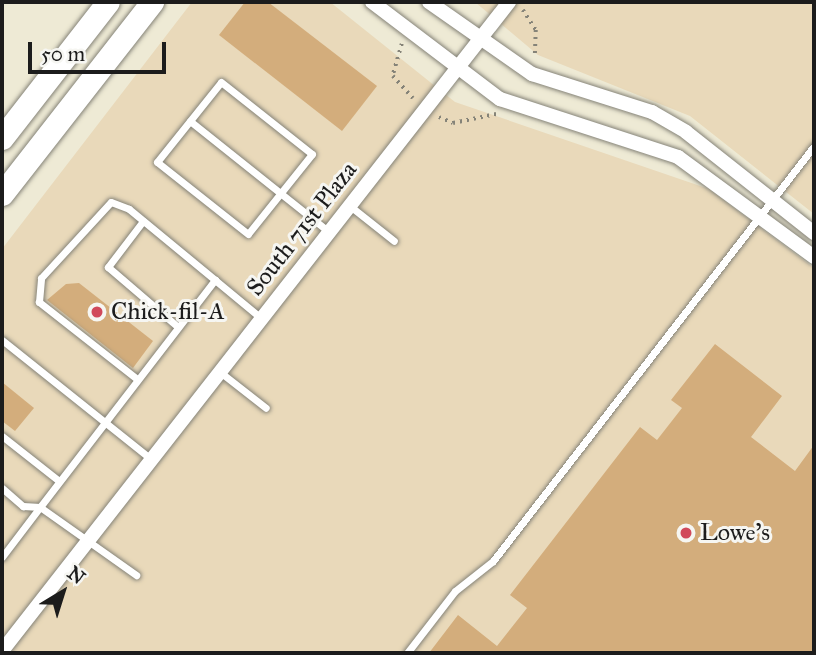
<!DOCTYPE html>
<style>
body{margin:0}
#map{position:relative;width:816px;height:655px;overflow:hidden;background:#eeead5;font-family:"IM FELL Great Primer",serif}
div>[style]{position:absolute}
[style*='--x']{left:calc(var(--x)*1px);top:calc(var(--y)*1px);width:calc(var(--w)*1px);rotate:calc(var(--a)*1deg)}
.built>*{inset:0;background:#e9d9ba}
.building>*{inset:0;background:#d3ad7c}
.path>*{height:3.5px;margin-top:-1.75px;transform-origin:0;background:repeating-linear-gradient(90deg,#858378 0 2px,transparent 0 7px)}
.roads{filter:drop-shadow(0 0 2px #858378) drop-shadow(0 0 2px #858378)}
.lane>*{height:7px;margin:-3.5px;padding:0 3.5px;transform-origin:3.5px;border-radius:3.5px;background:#fff}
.street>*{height:14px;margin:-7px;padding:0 7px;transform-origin:7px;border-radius:7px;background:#fff}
.primary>*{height:23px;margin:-11.5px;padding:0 11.5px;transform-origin:11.5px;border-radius:11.5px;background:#fff}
.dots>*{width:19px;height:19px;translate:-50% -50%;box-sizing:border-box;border:4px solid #f6f6f2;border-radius:50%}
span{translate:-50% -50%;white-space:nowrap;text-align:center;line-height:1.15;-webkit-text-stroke:6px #f6f6f2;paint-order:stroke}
.street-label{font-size:24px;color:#1c1c1c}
.poi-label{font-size:24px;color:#1c1c1c}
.left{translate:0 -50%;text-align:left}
.frame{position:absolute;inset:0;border:4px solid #1c1c1c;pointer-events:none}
.north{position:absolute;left:28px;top:557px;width:70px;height:70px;-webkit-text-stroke:5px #f6f6f2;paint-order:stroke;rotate:38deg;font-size:19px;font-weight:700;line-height:28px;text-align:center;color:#1c1c1c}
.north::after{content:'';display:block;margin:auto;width:24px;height:32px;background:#1c1c1c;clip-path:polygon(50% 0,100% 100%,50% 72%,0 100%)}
.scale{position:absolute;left:28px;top:42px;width:138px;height:32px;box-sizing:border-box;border:4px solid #1c1c1c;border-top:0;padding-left:9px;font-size:21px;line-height:24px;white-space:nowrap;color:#1c1c1c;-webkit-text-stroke:5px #f6f6f2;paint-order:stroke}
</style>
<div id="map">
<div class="built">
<div style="clip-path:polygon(192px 2px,330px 2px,455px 102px,709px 189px,814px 268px,814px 653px,2px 653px,2px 249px)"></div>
<div style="clip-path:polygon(475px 2px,814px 2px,814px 214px,690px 116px,538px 55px)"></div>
</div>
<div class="building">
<div style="clip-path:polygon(245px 2px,268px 2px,377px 86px,342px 131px,219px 35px)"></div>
<div style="clip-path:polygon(79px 283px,153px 341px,133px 368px,47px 300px,66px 284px)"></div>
<div style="clip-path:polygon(715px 344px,782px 396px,751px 437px,795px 471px,814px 445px,814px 653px,429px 653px,458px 615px,497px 646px,527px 608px,510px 595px,640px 427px,657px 440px,682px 408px,671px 400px)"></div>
<div style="clip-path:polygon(2px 382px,34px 408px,15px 431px,2px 421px)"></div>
</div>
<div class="path">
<div style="--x:523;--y:10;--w:24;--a:57"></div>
<div style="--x:536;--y:30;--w:27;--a:92"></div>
<div style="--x:402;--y:44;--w:33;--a:106"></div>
<div style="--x:393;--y:76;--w:30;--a:48"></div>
<div style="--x:439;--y:117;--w:15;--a:23"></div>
<div style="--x:453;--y:123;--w:44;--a:-11.8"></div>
</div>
<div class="roads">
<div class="lane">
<div style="--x:221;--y:82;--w:116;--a:38.4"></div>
<div style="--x:312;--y:154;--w:102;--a:128.7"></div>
<div style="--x:248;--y:234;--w:116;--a:-141.6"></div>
<div style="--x:157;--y:162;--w:102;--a:-51.3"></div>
<div style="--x:190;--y:121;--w:178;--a:38.6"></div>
<div style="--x:350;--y:206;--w:56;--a:38.5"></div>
<div style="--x:143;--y:221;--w:58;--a:127.3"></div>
<div style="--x:108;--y:267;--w:92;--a:40.6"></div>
<div style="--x:2;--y:340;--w:191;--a:38.6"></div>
<div style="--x:220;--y:372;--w:58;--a:38"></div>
<div style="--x:137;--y:379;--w:125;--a:-141.8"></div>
<div style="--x:39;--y:302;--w:24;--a:-85"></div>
<div style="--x:41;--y:278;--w:103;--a:-47.4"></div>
<div style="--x:111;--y:202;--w:19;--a:21"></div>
<div style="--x:129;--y:209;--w:112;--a:39.5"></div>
<div style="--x:2;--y:436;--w:71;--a:38.2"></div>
<div style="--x:2;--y:488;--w:28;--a:41"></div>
<div style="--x:23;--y:506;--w:17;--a:3"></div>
<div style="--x:40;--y:507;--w:287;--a:-52.4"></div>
<div style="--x:215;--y:280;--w:60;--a:39.6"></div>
<div style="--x:2;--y:557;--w:63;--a:-52.8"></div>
<div style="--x:40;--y:507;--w:118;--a:35.3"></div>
<div style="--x:407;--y:653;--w:78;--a:-52.3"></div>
<div style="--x:455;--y:591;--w:48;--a:-38.3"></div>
<div style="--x:493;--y:561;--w:525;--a:-52.28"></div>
</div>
<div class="street">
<div style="--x:372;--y:2;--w:161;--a:37.2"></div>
<div style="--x:500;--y:99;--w:187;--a:18"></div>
<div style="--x:678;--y:157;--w:169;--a:36.3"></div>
<div style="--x:429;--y:2;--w:126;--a:35"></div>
<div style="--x:532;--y:74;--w:126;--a:17.6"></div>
<div style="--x:652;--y:112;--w:39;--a:30"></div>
<div style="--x:686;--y:132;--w:163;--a:38.3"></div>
<div style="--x:2;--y:651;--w:824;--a:-52"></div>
</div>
<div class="primary">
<div style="--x:2;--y:138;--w:172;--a:-52.1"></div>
<div style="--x:2;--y:194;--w:244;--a:-52"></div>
</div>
</div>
<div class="dots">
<div style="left:97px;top:312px;background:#d1495b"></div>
<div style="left:686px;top:533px;background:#d1495b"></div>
</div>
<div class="street-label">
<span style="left:302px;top:229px;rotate:-52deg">South 71st Plaza</span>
</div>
<div class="poi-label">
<span class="left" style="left:111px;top:312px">Chick-fil-A</span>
<span class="left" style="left:700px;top:533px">Lowe's</span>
</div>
<div class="frame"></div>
<div class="north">N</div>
<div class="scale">50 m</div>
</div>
